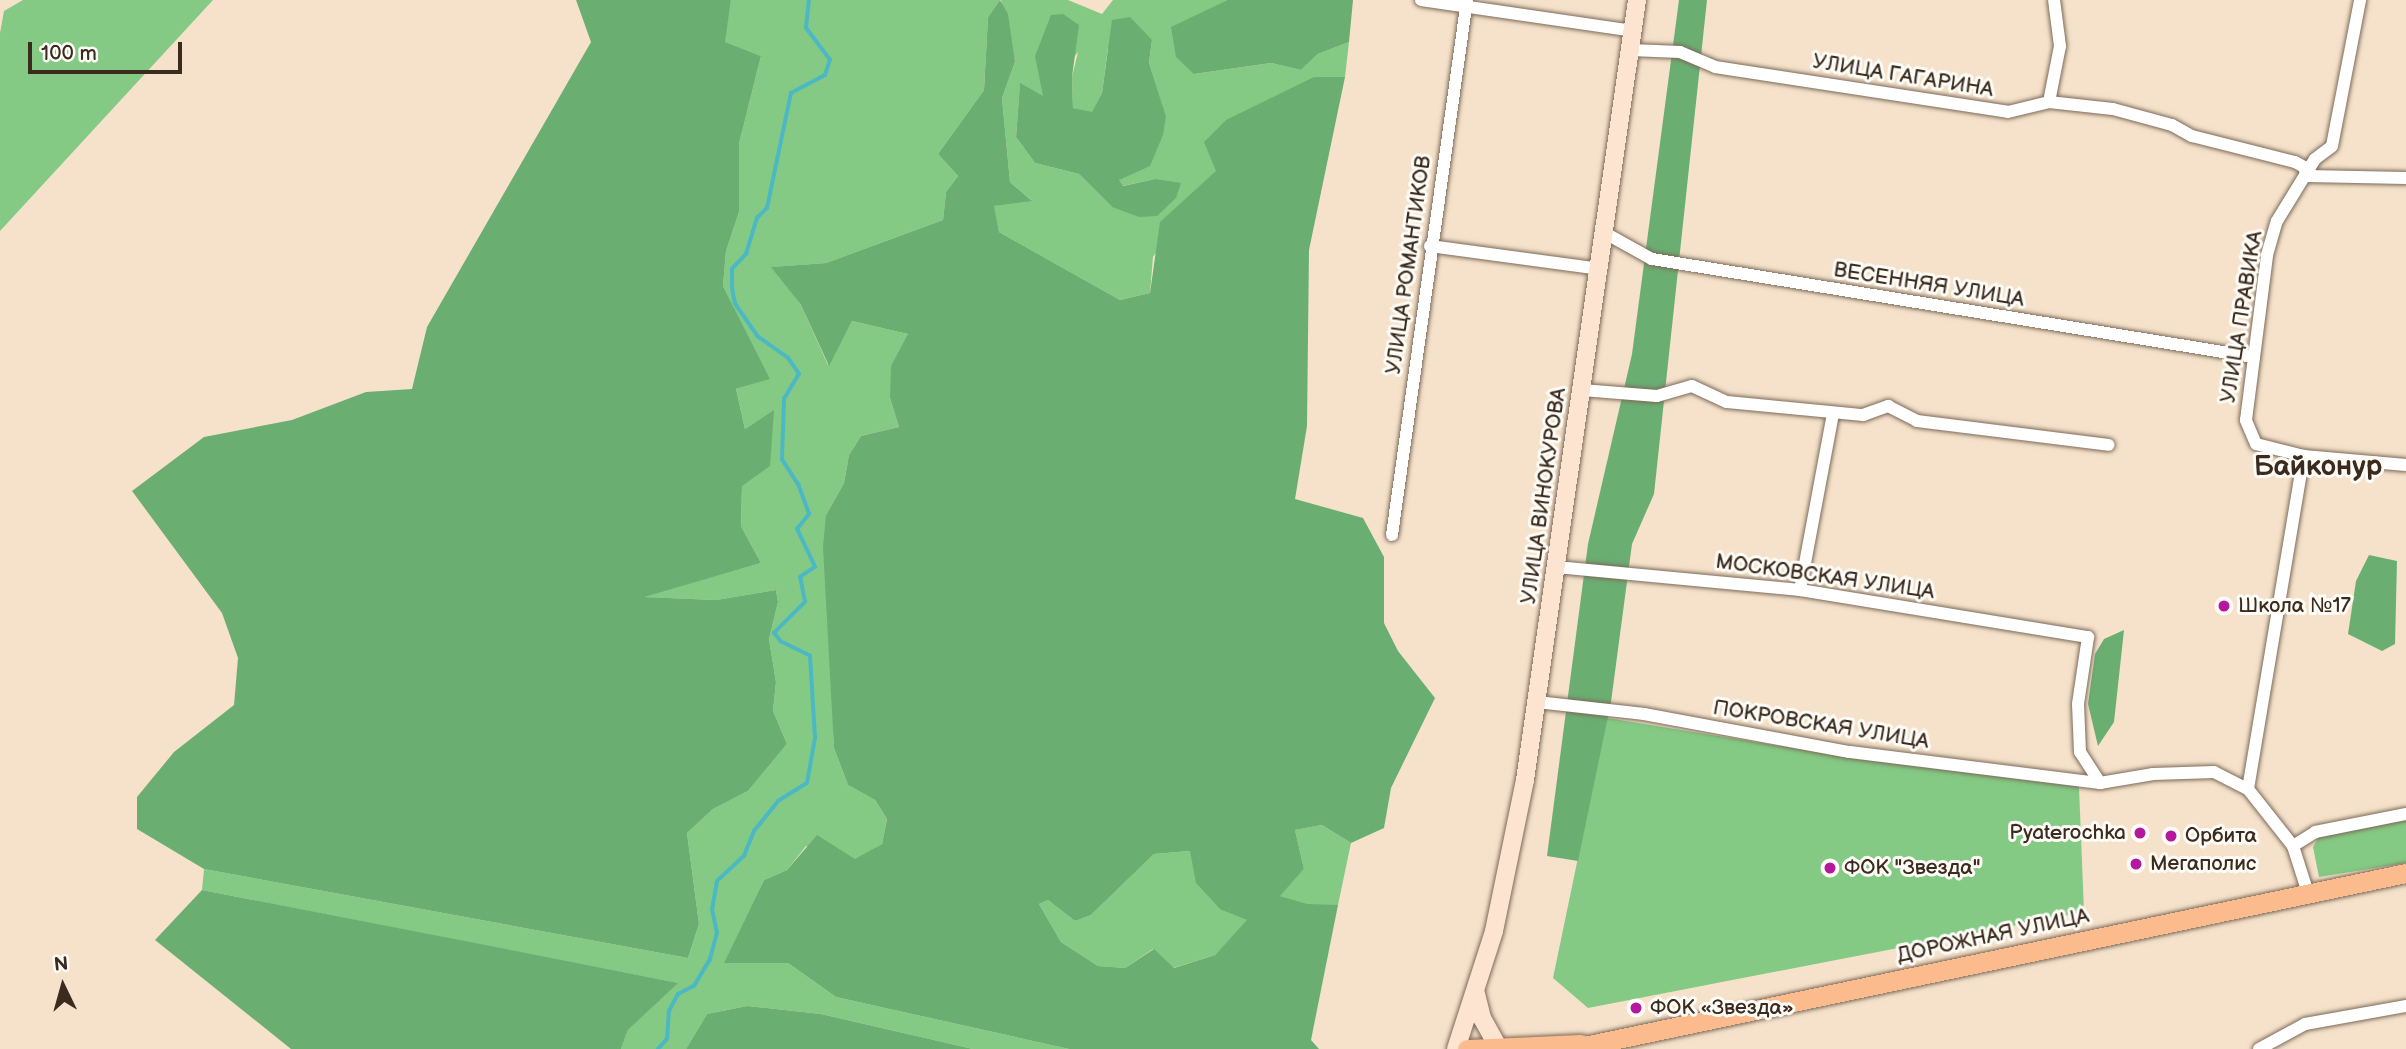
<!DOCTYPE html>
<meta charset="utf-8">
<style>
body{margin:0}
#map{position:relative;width:2406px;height:1049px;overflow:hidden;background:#f6e2ca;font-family:"Balsamiq Sans",sans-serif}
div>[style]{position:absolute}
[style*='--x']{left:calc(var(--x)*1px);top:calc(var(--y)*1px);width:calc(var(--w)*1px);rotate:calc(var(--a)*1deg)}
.green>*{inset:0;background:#84ca84}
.forest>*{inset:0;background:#6bae72}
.stream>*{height:3.5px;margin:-1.75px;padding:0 1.75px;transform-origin:1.75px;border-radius:1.75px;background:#4bb8c4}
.roads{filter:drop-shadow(0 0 2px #7c6a5a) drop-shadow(0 0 2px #7c6a5a)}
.minor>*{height:12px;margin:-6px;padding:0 6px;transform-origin:6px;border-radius:6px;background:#fff}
.secondary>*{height:18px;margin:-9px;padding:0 9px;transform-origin:9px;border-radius:9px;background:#fde4d1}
.primary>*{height:19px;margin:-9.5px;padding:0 9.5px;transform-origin:9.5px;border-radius:9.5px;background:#fbbb8c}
.dots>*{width:19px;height:19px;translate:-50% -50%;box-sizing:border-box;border:4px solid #fdfcf7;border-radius:50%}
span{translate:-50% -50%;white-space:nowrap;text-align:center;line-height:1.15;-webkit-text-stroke:6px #fdfcf7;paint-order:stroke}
.street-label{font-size:21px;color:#3b2a1e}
.poi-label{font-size:21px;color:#3b2a1e}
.left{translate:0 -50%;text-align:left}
.right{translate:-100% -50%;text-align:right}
.district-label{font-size:28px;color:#3b2a1e;font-weight:700}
.north{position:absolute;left:28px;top:951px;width:70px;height:70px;-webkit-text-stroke:5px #fdfcf7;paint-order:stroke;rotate:355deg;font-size:19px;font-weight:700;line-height:28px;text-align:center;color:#3b2a1e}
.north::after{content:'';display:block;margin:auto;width:24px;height:32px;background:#3b2a1e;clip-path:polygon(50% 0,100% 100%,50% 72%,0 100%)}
.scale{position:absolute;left:28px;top:42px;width:154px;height:32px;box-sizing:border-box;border:4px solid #3b2a1e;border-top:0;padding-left:9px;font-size:21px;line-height:24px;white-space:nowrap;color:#3b2a1e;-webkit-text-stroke:5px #fdfcf7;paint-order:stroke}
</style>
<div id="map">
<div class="green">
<div style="clip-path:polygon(23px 0,213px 0,0 231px,0 33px,4px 11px)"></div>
<div style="clip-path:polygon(731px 0,1000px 0,988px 17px,984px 90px,938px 154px,958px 176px,946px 192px,943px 220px,826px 263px,772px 267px,801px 305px,828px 365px,852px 321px,908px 334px,890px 398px,899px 427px,861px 436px,849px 455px,844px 483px,826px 515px,834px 748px,848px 785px,875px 800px,887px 819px,882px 844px,855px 860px,806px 846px,787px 870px,764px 880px,725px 962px,788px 963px,836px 997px,1069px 1049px,973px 1049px,821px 1014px,747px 1006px,707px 1014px,686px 1049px,621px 1049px,628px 1030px,677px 983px,202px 890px,204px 869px,688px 958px,699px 924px,687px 833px,713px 809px,748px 791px,787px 744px,773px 711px,776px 682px,769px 639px,778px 602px,776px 590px,716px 600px,641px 597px,761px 563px,741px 526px,742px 486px,773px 411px,745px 429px,736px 389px,769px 379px,723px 286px,726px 251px,739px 212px,739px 144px,761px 56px,724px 42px)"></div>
<div style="clip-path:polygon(evenodd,1001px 0,1068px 0,1102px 14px,1113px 0,1227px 0,1172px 27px,1194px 74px,1271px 63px,1301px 70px,1318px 54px,1349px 42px,1345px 77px,1314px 78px,1271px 99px,1153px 257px,1150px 293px,1120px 300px,999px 232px,993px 206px,1031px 200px,1010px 182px,1002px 98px,1015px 62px,1001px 0,1152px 40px,1149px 63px,1166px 117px,1119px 180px,1122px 186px,1155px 179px,1112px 207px,1079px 174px,1035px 163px,1016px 137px,1020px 84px,1043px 97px,1078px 52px,1072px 77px,1073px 108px,1092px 113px,1102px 93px,1108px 48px,1152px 40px)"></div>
<div style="clip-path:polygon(1607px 718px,1849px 757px,2073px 784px,2079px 787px,2084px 912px,1588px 1008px,1553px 978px)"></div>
<div style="clip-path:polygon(2406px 820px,2406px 863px,2319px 877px,2313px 847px,2319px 837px)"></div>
<div style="clip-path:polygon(1322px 825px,1351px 843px,1338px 905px,1307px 905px,1279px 896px,1304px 869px,1295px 830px)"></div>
<div style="clip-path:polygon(1190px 851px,1221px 910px,1248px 920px,1215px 955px,1173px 968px,1153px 949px,1125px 968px,1098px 966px,1061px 942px,1039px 904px,1048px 900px,1075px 921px,1091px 915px,1154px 854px)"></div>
</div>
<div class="forest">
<div style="clip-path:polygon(576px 0,731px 0,725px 42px,761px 56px,739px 144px,739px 212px,726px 251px,723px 286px,770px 379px,736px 389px,745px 429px,774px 410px,770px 466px,742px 486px,741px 526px,761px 563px,644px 597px,716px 600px,776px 590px,778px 602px,769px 639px,776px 682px,773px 711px,787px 744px,748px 791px,713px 809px,687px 833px,699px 924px,688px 958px,204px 869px,137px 829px,137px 797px,174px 752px,234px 705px,238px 658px,222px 613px,132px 491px,204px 437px,292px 420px,366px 392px,412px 389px,427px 327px,591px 42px)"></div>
<div style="clip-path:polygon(evenodd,1000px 0,1008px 14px,1015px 62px,1002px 98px,1010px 182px,1032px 201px,994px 206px,999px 232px,1120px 300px,1150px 293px,1160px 222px,1216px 171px,1204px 142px,1226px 120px,1314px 77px,1345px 77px,1309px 250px,1307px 426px,1295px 499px,1363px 518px,1384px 557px,1384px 623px,1398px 651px,1435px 698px,1391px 788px,1384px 828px,1351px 843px,1322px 825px,1295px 830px,1304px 869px,1280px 896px,1307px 904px,1338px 905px,1311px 1040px,1319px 1049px,1069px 1049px,836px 997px,788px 963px,724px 963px,764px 880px,787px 870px,817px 835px,855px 859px,882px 844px,887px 819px,875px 800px,848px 785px,834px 748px,823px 547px,826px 515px,844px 483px,849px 455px,861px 436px,899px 427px,890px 398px,891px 366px,908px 334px,852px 321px,829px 366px,801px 305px,771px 267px,826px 263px,943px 220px,946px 192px,958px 176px,938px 154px,984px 90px,988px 17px,1000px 0,1190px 851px,1196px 883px,1221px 910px,1247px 920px,1215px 955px,1174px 968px,1154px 949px,1125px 968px,1098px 966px,1061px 942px,1039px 904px,1048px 900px,1075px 921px,1091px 915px,1154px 854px,1190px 851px)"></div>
<div style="clip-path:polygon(1227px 0,1353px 0,1349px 42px,1318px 54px,1301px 70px,1271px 63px,1194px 74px,1176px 57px,1171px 27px)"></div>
<div style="clip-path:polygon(1679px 0,1707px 0,1654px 494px,1632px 544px,1611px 702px,1578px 861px,1547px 856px,1588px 544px,1632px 354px)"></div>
<div style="clip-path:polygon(1063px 14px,1079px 25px,1072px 77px,1073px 108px,1092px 112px,1102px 93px,1112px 20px,1130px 17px,1152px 40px,1149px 63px,1166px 116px,1163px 135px,1150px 166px,1119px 180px,1123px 186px,1155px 179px,1181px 183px,1176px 198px,1157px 216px,1139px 217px,1112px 207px,1079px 174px,1035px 163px,1016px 137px,1020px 83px,1043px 96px,1035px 56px,1051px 15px)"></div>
<div style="clip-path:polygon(2369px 555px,2397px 561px,2395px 644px,2382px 651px,2348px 634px,2356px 581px)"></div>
<div style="clip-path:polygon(2124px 630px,2114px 722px,2098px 746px,2088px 704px,2095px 654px,2104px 639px)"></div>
<div style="clip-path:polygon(202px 890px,516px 951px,678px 983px,628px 1030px,621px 1049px,291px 1049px,155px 940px)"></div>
<div style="clip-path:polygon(747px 1006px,821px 1014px,973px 1049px,686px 1049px,707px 1014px)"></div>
</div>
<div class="stream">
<div style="--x:658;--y:1049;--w:13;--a:-48"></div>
<div style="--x:667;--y:1039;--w:28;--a:-86"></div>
<div style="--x:669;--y:1011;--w:19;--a:-62"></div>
<div style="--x:678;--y:994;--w:18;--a:-27"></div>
<div style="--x:694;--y:986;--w:31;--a:-59"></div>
<div style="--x:710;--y:959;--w:27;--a:-75"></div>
<div style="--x:717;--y:933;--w:24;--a:-102"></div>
<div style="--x:712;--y:910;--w:29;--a:-80"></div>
<div style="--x:717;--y:881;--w:37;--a:-43"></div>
<div style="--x:744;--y:856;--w:27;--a:-68"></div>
<div style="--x:754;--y:831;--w:38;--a:-51"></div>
<div style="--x:778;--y:801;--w:34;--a:-32"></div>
<div style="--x:807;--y:783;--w:46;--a:-79.9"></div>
<div style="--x:815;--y:738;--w:82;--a:-93.5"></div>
<div style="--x:810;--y:656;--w:32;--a:-154"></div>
<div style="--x:781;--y:642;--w:11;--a:-128"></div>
<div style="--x:774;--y:633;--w:44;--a:-45"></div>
<div style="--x:805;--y:602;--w:25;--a:-101"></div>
<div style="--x:800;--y:577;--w:18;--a:-34"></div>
<div style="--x:815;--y:567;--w:42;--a:-115.3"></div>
<div style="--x:797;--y:529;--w:19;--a:-51"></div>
<div style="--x:809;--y:514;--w:30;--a:-110"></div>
<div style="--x:799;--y:486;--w:31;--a:-123"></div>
<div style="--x:782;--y:460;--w:61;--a:-88.1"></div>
<div style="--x:784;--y:399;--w:29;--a:-59"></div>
<div style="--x:799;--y:374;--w:19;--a:-125"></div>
<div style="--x:788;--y:358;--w:37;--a:-145"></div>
<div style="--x:758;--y:337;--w:40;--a:-124.9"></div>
<div style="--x:735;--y:304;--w:16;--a:-101"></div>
<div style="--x:732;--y:288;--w:19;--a:-90"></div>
<div style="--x:732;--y:269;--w:21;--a:-47"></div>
<div style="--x:746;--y:254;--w:38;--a:-73"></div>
<div style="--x:757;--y:218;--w:14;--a:-45"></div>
<div style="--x:767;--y:208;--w:117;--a:-78.2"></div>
<div style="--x:791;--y:93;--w:38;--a:-28"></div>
<div style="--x:825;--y:75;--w:16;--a:-72"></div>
<div style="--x:830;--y:60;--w:40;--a:-127"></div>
<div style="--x:806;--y:28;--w:28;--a:-84"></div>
</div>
<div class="roads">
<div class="minor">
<div style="--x:1421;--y:0;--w:214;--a:8.3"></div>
<div style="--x:1631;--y:50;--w:49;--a:2.3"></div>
<div style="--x:1680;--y:52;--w:38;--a:23"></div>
<div style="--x:1715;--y:67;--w:296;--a:8.7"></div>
<div style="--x:2008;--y:112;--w:42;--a:-13.7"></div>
<div style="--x:2049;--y:102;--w:64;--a:6.2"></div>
<div style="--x:2113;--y:109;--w:61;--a:15.2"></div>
<div style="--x:2172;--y:125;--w:23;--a:29"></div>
<div style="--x:2192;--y:136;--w:106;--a:14.2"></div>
<div style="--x:2295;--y:162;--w:10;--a:29"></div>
<div style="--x:2304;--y:167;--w:9;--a:72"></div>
<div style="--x:2307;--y:176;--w:99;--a:1.2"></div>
<div style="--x:2049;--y:102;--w:57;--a:-78.9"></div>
<div style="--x:2060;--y:46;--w:46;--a:-97.4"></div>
<div style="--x:1605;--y:233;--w:54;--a:29"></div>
<div style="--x:1652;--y:259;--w:610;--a:9.25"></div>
<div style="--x:1430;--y:246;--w:172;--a:7.7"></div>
<div style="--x:1582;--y:390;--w:75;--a:4.6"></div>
<div style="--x:1657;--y:396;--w:36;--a:-16"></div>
<div style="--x:1692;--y:386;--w:38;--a:25"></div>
<div style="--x:1727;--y:402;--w:137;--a:5.5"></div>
<div style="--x:1863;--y:415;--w:27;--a:-20"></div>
<div style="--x:1888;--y:406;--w:33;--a:27"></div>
<div style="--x:1917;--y:421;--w:193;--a:7.1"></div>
<div style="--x:2304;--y:456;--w:102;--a:5"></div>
<div style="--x:1392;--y:535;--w:540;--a:-82.02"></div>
<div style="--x:1557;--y:567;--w:244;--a:5.4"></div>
<div style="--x:1800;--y:590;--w:292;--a:9.3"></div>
<div style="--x:2088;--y:637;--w:68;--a:98.5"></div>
<div style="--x:2078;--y:704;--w:48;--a:87.6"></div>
<div style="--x:2080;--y:752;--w:37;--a:57"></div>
<div style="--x:2100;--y:783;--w:54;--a:-9.6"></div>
<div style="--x:2153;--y:774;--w:61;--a:-1.9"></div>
<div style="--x:2214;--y:772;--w:38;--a:27"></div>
<div style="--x:1800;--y:590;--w:180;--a:-79.4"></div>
<div style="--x:1537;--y:702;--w:108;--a:6.4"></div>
<div style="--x:1644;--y:714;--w:209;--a:10.5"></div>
<div style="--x:1850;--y:752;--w:252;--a:7.1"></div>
<div style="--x:2293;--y:846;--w:26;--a:-32"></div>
<div style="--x:2315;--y:832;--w:93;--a:-11.2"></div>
<div style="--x:2308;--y:893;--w:49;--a:-107.7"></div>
<div style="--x:2293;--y:846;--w:73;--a:-128.3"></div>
<div style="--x:2248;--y:789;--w:338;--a:-80.5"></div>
<div style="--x:2304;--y:456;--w:49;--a:-166"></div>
<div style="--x:2256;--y:444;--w:26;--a:-113"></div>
<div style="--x:2246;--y:420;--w:166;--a:-82.7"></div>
<div style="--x:2267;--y:255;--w:35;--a:-74"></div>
<div style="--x:2277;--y:221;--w:73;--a:-58.5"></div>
<div style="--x:2315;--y:159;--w:21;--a:-37"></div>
<div style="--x:2332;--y:146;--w:149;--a:-79.1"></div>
<div style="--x:2259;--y:1049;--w:52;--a:-28.5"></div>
<div style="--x:2305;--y:1024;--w:103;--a:-10.1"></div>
</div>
<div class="secondary">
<div style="--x:1476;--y:994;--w:25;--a:76"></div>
<div style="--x:1482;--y:1018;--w:31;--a:61"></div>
<div style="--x:1456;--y:1049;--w:124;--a:-72.1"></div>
<div style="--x:1494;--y:931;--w:154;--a:-78.4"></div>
<div style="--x:1525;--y:780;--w:788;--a:-81.83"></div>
</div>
<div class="primary">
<div style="--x:1467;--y:1049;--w:114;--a:-2.5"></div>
<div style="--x:1570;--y:1049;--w:854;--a:-11.89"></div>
</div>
</div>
<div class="dots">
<div style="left:2224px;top:606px;background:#b5179e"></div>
<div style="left:2140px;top:833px;background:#b5179e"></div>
<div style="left:2171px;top:836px;background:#b5179e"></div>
<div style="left:2136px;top:864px;background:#b5179e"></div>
<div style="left:1830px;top:868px;background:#b5179e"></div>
<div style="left:1636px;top:1008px;background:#b5179e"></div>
</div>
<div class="street-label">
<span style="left:1903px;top:76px;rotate:9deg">УЛИЦА ГАГАРИНА</span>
<span style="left:1409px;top:265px;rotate:-82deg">УЛИЦА РОМАНТИКОВ</span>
<span style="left:1929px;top:285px;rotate:9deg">ВЕСЕННЯЯ УЛИЦА</span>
<span style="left:2242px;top:317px;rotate:-81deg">УЛИЦА ПРАВИКА</span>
<span style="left:1544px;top:496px;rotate:-82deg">УЛИЦА ВИНОКУРОВА</span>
<span style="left:1825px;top:577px;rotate:8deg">МОСКОВСКАЯ УЛИЦА</span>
<span style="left:1821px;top:725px;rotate:9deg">ПОКРОВСКАЯ УЛИЦА</span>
<span style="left:1993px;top:936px;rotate:-12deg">ДОРОЖНАЯ УЛИЦА</span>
</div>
<div class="poi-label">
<span class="left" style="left:2238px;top:606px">Школа №17</span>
<span class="right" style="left:2126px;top:833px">Pyaterochka</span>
<span class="left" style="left:2185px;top:836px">Орбита</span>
<span class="left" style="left:2150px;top:864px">Мегаполис</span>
<span class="left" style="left:1844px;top:868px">ФОК "Звезда"</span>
<span class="left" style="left:1650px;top:1008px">ФОК «Звезда»</span>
</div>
<div class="district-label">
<span style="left:2318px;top:467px">Байконур</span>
</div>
<div class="north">N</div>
<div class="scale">100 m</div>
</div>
